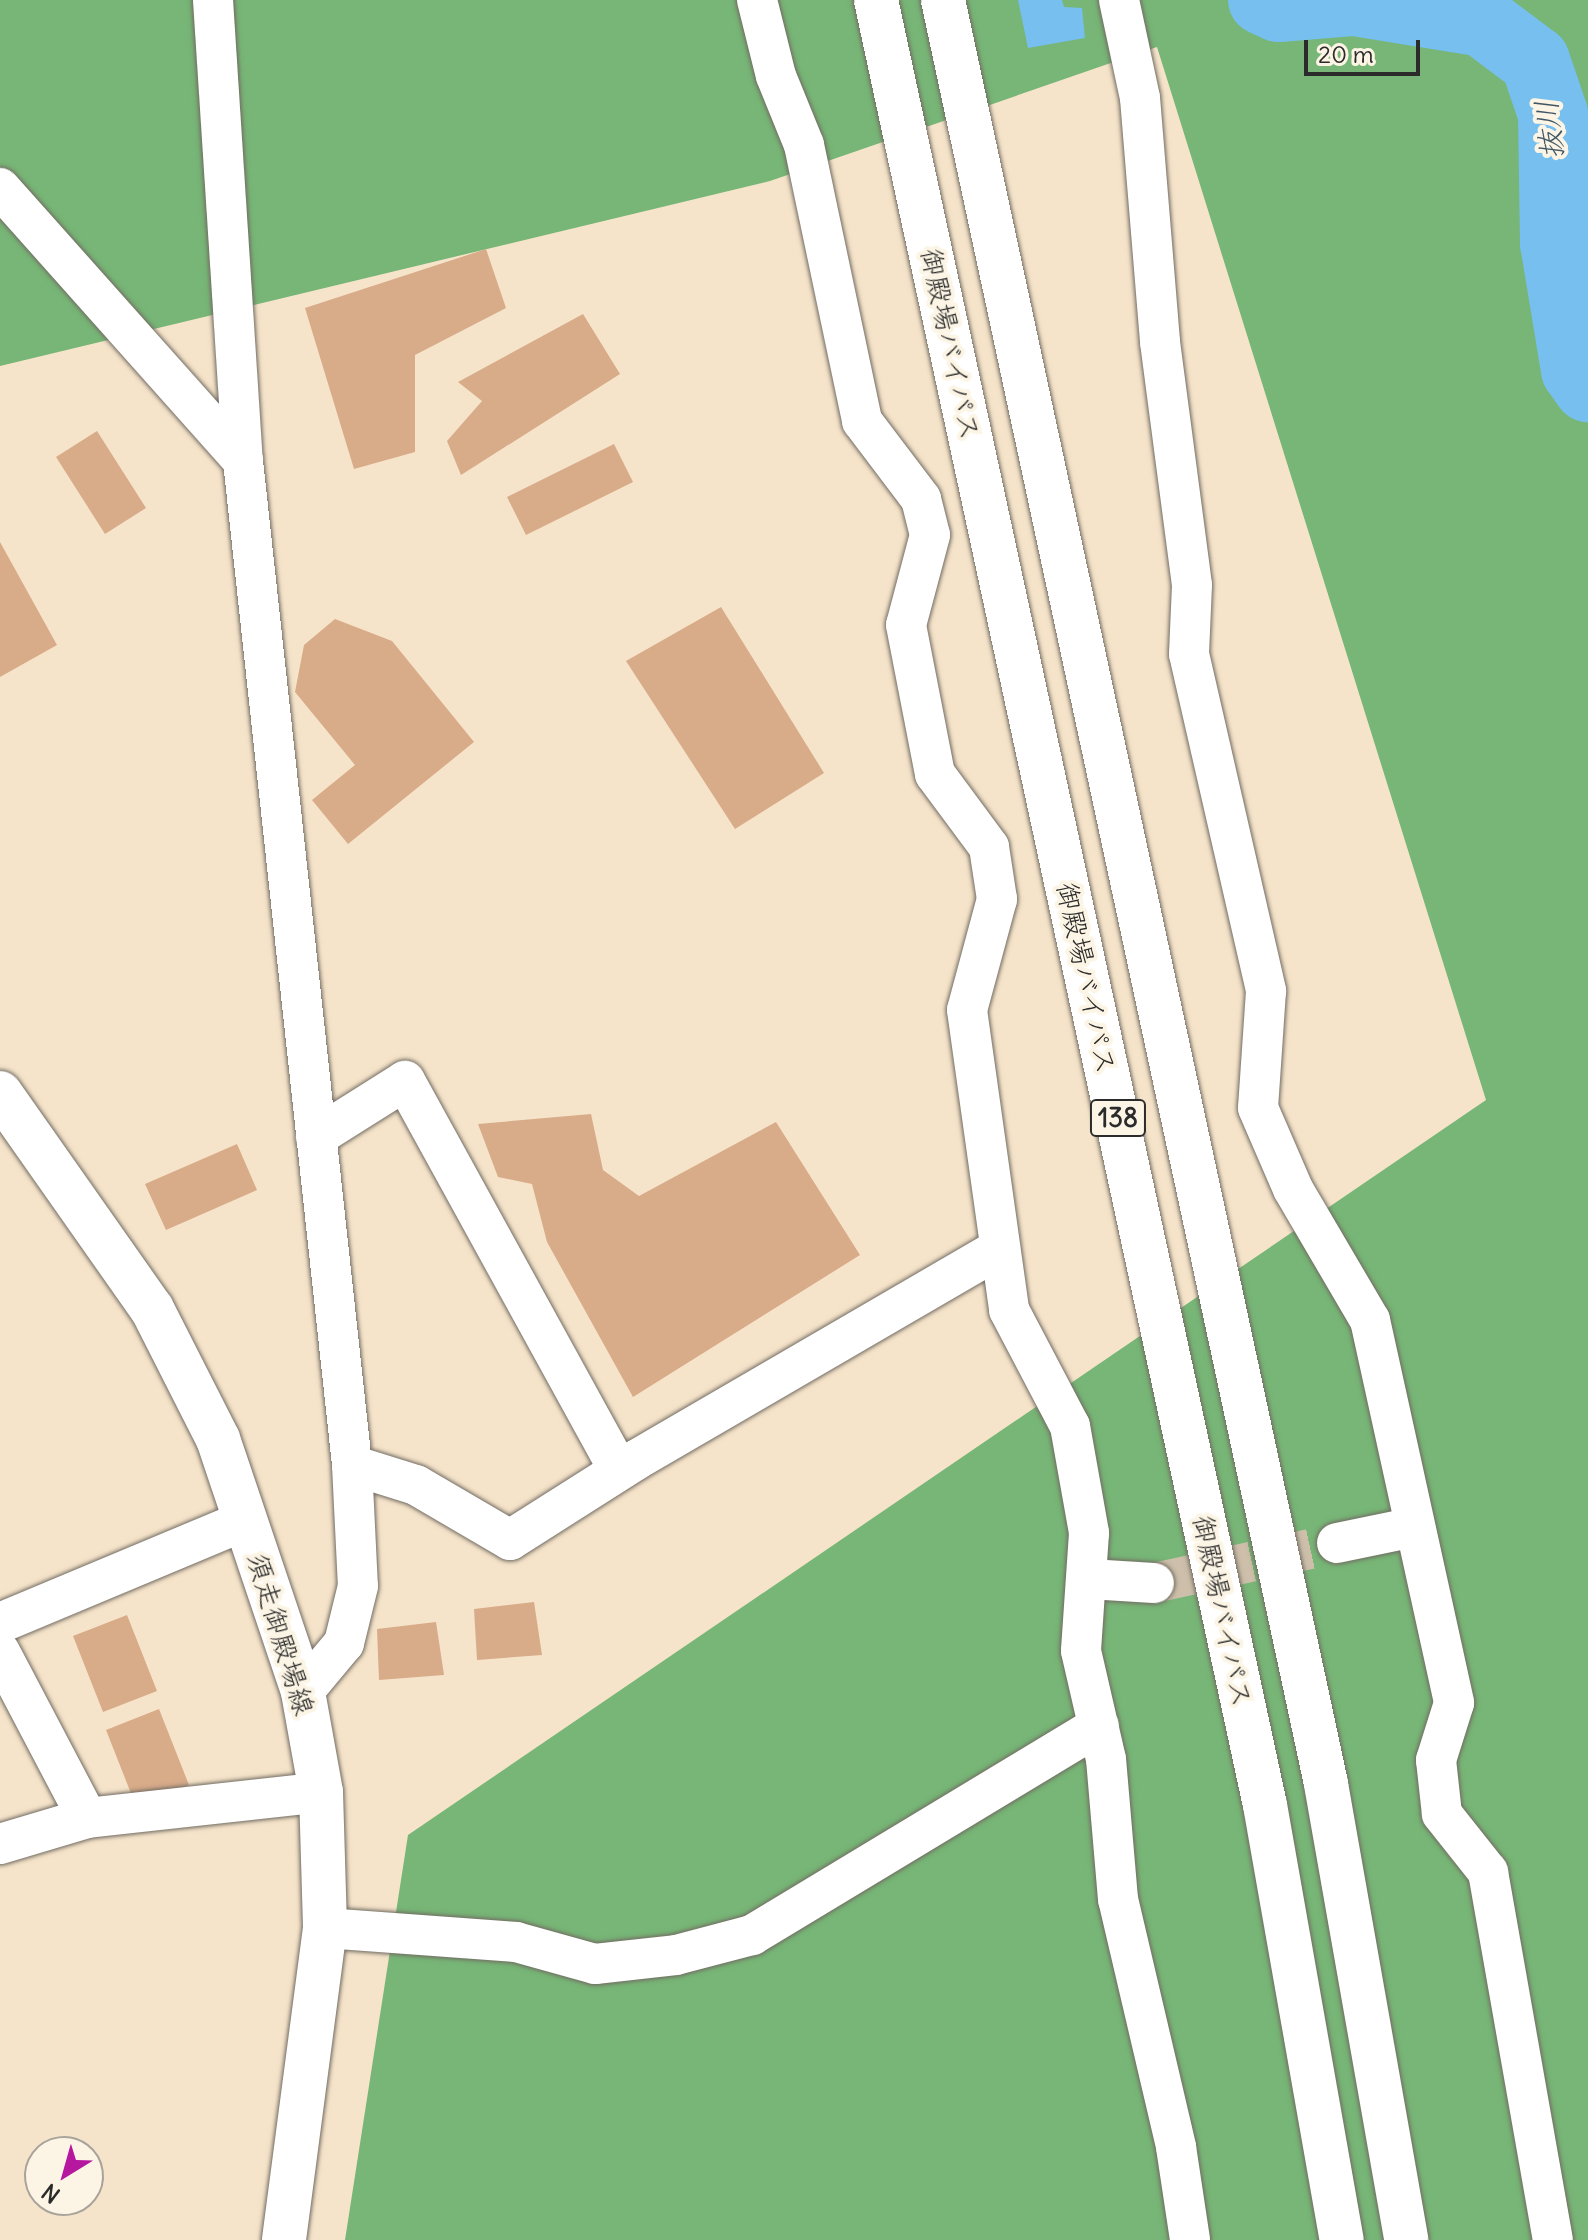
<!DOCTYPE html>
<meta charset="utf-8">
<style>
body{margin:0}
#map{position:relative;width:1588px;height:2240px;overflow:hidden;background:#f6e4ca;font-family:Delius,"Klee One",sans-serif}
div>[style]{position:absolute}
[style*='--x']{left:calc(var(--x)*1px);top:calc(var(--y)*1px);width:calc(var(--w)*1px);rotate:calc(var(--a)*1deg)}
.forest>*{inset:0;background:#77b676}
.water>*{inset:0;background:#77bfef}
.river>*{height:70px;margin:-35px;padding:0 35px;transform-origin:35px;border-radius:35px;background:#77bfef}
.building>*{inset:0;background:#d8ab89}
.minor-tunnel>*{height:40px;margin-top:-20px;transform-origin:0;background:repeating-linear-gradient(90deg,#cdbfaa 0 40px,transparent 0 60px)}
.roads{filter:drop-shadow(0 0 2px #726c63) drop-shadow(0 0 2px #726c63)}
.minor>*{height:40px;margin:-20px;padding:0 20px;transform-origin:20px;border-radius:20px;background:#fff}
.major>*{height:44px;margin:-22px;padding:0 22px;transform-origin:22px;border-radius:22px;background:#fff}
.highway>*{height:44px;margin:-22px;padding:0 22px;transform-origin:22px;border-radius:22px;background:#fff}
span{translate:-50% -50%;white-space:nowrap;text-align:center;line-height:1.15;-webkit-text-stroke:8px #fcf5e5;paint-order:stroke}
.shield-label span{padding:2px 6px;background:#fcf5e5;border:2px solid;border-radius:6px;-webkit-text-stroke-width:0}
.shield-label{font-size:26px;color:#2b2b2b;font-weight:700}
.street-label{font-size:28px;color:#2b2b2b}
.water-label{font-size:30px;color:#425766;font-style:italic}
.north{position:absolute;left:24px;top:2136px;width:80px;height:80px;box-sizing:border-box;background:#fcf5e5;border:2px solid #a8a49b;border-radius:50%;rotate:217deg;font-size:22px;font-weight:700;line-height:32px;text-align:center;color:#2b2b2b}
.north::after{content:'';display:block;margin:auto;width:28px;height:36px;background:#b5179e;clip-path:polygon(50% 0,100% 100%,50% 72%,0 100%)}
.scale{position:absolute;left:1304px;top:40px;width:116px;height:36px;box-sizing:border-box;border:4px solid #2b2b2b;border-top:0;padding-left:10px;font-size:24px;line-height:28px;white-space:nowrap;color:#2b2b2b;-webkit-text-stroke:6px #fcf5e5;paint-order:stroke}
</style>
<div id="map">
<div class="forest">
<div style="clip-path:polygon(0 0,1588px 0,1588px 2240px,345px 2240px,408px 1835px,1486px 1100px,1157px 47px,770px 181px,0 366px)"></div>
</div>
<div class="water">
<div style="clip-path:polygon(1018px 0,1062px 0,1064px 7px,1082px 8px,1085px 38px,1028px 48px)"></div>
</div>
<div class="river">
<div style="--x:1263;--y:0;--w:17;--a:24"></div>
<div style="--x:1279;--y:7;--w:75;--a:-4.6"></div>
<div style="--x:1354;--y:1;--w:131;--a:9.2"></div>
<div style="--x:1483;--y:22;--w:65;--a:36.9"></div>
<div style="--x:1535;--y:61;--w:56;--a:71.2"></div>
<div style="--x:1553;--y:114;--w:129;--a:89.1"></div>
<div style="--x:1555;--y:243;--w:129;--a:80.6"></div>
<div style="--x:1576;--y:370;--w:21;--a:55"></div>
</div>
<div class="building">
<div style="clip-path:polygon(486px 249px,506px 308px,415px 355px,415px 452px,354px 469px,305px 308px)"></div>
<div style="clip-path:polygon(583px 314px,620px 374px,461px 475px,447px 441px,482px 401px,458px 382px)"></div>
<div style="clip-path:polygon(97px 431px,146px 508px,105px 534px,56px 457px)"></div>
<div style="clip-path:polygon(614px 444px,633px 482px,526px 535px,507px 497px)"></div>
<div style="clip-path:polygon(0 542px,57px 645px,0 677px)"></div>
<div style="clip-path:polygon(721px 607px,824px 773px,735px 829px,626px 661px)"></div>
<div style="clip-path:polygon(335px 619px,392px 641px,474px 742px,348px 844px,312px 800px,355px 765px,295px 692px,304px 645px)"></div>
<div style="clip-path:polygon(591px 1114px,603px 1170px,639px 1196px,776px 1122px,860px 1255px,633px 1397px,547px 1242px,532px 1184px,498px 1177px,478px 1124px)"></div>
<div style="clip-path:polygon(237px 1144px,257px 1190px,166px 1230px,145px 1184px)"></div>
<div style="clip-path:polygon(534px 1602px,542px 1655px,477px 1660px,474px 1609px)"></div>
<div style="clip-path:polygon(127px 1615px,157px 1691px,103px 1712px,73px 1636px)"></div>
<div style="clip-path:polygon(436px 1622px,444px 1675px,379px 1680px,377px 1629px)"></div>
<div style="clip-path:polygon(159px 1709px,189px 1785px,136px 1806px,106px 1730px)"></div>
</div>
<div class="minor-tunnel">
<div style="--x:1154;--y:1583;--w:187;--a:-12.3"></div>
</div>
<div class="roads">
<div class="minor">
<div style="--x:213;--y:0;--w:462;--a:86.3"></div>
<div style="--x:243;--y:461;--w:1010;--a:83.8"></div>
<div style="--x:352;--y:1465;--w:121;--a:87.2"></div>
<div style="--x:358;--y:1586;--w:59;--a:103.8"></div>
<div style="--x:344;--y:1643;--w:64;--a:129.9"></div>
<div style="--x:757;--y:0;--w:78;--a:76"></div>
<div style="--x:776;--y:76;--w:74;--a:67.9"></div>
<div style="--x:804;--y:145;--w:282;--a:78.1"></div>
<div style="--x:862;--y:421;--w:98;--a:52.9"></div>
<div style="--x:921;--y:499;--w:37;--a:76"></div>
<div style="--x:930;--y:535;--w:93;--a:104.9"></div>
<div style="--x:906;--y:625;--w:152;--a:79"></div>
<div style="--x:935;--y:774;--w:91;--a:53.5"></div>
<div style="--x:989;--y:847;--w:53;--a:81.3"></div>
<div style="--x:997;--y:899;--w:115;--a:105.1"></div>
<div style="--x:967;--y:1010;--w:303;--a:82"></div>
<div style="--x:1009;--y:1310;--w:131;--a:62.3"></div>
<div style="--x:1070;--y:1426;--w:109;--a:79.9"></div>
<div style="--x:1089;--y:1533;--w:118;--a:93.9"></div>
<div style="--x:1081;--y:1651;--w:111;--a:77"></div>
<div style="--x:1106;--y:1759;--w:141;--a:85.1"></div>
<div style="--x:1118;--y:1899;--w:255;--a:76.8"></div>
<div style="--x:1176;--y:2147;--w:94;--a:81.4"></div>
<div style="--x:1119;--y:0;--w:100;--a:77.9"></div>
<div style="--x:1140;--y:98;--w:245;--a:85.3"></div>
<div style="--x:1160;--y:342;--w:245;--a:82.5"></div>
<div style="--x:1192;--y:585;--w:69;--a:92.5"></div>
<div style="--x:1189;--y:654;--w:346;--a:77.1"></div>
<div style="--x:1266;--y:991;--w:117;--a:93.9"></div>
<div style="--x:1258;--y:1108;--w:88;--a:66.6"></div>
<div style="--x:1293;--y:1189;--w:152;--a:59.6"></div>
<div style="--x:1370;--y:1320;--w:392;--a:77.6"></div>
<div style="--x:1454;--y:1703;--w:60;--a:107.5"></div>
<div style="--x:1436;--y:1760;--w:54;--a:83.7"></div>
<div style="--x:1442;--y:1814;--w:74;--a:51.6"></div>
<div style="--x:1488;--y:1872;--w:374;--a:80"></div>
<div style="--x:0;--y:188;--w:365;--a:48.3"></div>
<div style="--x:316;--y:1137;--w:105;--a:-32.2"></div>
<div style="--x:405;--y:1081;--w:444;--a:61.2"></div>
<div style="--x:352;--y:1465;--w:67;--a:17.4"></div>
<div style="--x:416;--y:1485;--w:109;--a:30.3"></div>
<div style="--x:510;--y:1540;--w:149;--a:-32.4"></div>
<div style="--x:636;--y:1460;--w:421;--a:-30.2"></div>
<div style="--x:1337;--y:1543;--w:79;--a:-11.7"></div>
<div style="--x:1089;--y:1579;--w:65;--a:3.5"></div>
<div style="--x:0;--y:1623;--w:267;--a:-22.7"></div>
<div style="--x:0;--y:1652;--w:187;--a:62.3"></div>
<div style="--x:0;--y:1844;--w:91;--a:-16.6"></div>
<div style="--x:87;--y:1818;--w:235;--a:-6.3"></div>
<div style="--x:325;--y:1928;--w:192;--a:4.2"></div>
<div style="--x:516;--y:1942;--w:82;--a:15.6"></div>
<div style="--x:595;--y:1964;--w:81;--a:-6.3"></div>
<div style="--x:676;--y:1955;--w:79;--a:-14.7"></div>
<div style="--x:752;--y:1935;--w:405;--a:-31.1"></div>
</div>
<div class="major">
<div style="--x:0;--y:1093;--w:264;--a:54.9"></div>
<div style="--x:152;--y:1309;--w:146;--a:63.1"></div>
<div style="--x:218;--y:1439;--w:267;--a:71.4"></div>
<div style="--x:303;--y:1692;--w:102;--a:79.8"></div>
<div style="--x:321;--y:1792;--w:136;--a:88.3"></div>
<div style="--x:325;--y:1928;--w:315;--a:97.5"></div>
</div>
<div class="highway">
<div style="--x:876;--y:0;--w:1846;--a:77.84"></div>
<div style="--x:1265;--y:1805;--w:442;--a:80"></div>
<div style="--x:943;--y:0;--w:1825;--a:77.88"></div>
<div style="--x:1326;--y:1784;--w:463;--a:80"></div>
</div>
</div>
<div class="shield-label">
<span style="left:1118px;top:1118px">138</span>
</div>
<div class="street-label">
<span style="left:951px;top:344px;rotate:78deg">御殿場バイパス</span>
<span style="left:1087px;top:978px;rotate:78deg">御殿場バイパス</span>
<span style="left:1223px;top:1611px;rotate:78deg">御殿場バイパス</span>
<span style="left:281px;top:1634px;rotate:73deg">須走御殿場線</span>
</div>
<div class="water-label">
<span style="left:1549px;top:130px;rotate:-97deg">抜川</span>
</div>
<div class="north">N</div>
<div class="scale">20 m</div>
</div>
